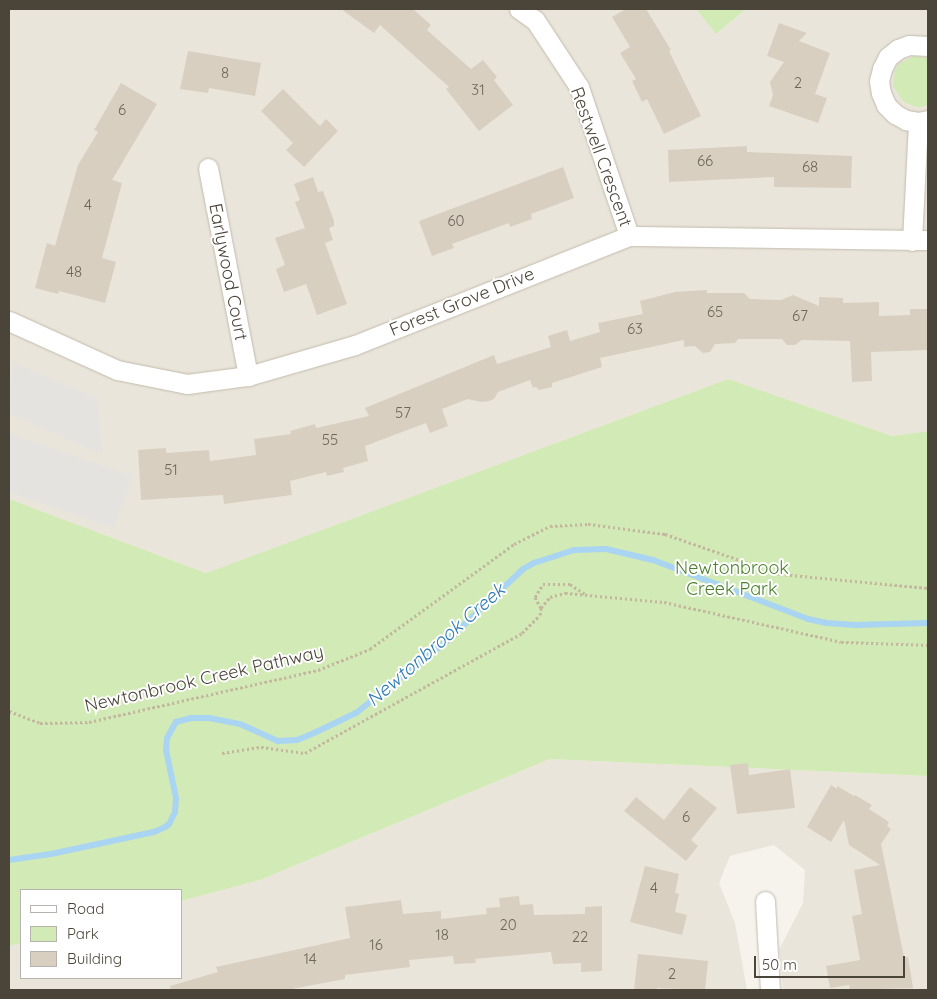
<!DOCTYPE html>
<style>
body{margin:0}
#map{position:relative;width:937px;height:999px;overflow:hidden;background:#f6f3ec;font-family:Quicksand,sans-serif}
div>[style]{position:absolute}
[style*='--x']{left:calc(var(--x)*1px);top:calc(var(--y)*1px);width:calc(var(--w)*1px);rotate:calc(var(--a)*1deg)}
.residential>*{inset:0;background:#eae5da}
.green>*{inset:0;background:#d2eab5}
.parking>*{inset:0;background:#e5e3e0}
.stream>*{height:6px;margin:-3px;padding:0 3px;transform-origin:3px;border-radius:3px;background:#a9d4f2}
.building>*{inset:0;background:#d8cfc1}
.path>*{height:3px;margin-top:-1.5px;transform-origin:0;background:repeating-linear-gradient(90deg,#c4b79f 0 2.5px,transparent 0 5px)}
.roads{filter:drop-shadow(0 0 1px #c2bbae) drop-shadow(0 0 1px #c2bbae)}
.street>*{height:19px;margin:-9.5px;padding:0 9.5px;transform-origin:9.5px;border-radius:9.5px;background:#fff}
span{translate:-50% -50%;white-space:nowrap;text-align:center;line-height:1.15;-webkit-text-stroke:4px #fff;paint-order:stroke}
.number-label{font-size:15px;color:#6e675b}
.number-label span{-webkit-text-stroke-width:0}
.street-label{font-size:18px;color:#4b4439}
.park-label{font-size:18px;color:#4a7f2a}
.water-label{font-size:19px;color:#2e7ab2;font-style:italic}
.frame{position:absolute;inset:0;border:10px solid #4b4439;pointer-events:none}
.legend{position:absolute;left:20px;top:889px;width:162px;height:90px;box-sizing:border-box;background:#fff;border:1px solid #b7b4b0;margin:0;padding:6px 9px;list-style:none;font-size:15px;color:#4b4439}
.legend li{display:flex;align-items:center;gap:10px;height:25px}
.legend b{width:25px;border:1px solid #b7b4b0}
.scale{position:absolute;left:754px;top:956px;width:151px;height:22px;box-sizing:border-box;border:2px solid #4b4439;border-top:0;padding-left:6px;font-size:15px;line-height:18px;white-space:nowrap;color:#4b4439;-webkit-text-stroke:4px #fff;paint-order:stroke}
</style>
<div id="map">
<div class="residential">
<div style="clip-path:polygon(9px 9px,696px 9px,716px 34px,746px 9px,928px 9px,928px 431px,892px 436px,728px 379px,206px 573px,9px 499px)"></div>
<div style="clip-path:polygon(550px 759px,928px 776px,928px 990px,783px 990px,779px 950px,803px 903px,805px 870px,774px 845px,730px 856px,719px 883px,735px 923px,747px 990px,9px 990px,9px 946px,21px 943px,21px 978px,181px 978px,181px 901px,260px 880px)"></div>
</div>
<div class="green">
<div style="clip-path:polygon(696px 9px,746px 9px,716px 34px)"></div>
<div style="clip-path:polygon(914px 56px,928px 58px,928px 105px,922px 107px,916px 107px,904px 102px,893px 86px,895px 70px,900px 63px)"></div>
<div style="clip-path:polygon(728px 379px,892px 436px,928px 431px,928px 776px,550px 759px,260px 880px,181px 901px,181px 890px,21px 890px,21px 943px,9px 946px,9px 499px,206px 573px)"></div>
</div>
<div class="parking">
<div style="clip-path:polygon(13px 362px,97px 398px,103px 455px,10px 414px)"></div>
<div style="clip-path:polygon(9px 433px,132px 476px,114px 528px,9px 492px)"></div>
</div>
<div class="stream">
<div style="--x:9;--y:860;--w:42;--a:-8.1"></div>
<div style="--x:51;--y:854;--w:105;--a:-12.1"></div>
<div style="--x:154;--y:832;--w:12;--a:-24"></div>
<div style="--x:165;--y:827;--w:5;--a:-37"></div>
<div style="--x:169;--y:824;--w:13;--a:-63"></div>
<div style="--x:175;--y:812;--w:14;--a:-86"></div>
<div style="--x:176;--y:798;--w:49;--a:-101.8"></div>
<div style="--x:166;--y:750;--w:12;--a:-85"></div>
<div style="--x:167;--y:738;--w:18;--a:-61"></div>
<div style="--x:176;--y:722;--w:16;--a:-15"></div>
<div style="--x:191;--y:718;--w:18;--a:0"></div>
<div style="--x:209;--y:718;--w:32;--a:11"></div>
<div style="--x:240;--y:724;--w:42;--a:24.1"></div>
<div style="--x:278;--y:741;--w:19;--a:-3"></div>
<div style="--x:297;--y:740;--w:18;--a:-22"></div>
<div style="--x:314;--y:733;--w:47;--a:-25.5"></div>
<div style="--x:356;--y:713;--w:117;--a:-38.4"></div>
<div style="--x:448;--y:640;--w:103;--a:-43.4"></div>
<div style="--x:523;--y:569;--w:13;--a:-29"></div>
<div style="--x:534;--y:563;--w:42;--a:-18"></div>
<div style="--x:574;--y:550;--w:32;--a:-2"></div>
<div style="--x:606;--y:549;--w:48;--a:13.2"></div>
<div style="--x:653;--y:560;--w:166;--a:20.8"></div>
<div style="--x:808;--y:619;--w:19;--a:12"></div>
<div style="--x:827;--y:623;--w:28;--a:4"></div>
<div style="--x:855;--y:625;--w:73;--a:-1.6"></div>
</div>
<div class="building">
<div style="clip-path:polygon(341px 9px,413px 9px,431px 25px,427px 30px,471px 69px,483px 60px,497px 77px,494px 80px,513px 105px,479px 131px,446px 89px,449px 87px,380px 25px,374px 33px)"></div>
<div style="clip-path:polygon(626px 9px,646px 9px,671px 50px,669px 51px,701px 116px,664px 134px,647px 99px,642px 102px,632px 81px,636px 79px,620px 53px,630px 47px,612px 17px)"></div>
<div style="clip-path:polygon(779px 23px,807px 33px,799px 41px,830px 53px,815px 94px,827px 98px,818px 123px,769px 106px,773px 95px,770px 82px,784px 62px,767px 56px)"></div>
<div style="clip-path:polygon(188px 51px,261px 63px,255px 96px,209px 88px,208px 93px,180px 89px)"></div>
<div style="clip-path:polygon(121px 83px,157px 104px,112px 180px,122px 183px,102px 258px,116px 262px,105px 303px,59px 291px,58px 294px,35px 288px,47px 243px,55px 246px,78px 165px,98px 132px,94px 130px)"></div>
<div style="clip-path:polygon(283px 89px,320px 126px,326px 119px,338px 131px,304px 167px,286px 150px,293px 143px,261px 111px)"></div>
<div style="clip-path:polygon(747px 146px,747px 152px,852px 156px,851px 188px,774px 187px,774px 177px,669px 182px,668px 150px)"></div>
<div style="clip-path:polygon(563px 167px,574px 198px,531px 214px,532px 219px,510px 227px,509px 223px,452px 244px,454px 248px,432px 256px,419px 221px)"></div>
<div style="clip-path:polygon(313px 177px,318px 192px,323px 191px,334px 221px,334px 226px,329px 228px,333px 240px,325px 243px,347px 304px,317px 315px,306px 284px,284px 292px,276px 269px,285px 265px,275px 238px,305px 228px,295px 202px,300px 200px,294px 184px)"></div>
<div style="clip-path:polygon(707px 290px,707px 293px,744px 293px,750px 299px,781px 300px,793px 295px,819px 306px,819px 297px,843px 298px,843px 303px,879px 302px,879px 316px,910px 315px,910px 309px,928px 309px,928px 350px,871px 352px,872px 381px,852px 382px,850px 341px,802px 340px,795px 345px,787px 345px,782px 339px,738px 339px,735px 343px,715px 344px,710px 352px,703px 353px,695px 346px,684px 347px,684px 340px,600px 358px,602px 367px,552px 383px,552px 387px,539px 390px,536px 387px,533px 388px,530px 380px,498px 392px,494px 399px,489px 401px,481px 402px,468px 399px,442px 409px,448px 426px,430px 433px,426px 423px,365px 446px,368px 461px,343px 468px,344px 472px,327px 476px,326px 472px,290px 481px,292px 495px,224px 504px,223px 495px,141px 500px,138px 450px,166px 448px,166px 453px,209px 450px,210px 461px,256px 455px,254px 439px,291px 434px,290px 431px,315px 424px,316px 428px,369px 416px,365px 408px,494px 355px,497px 364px,551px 347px,548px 336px,567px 330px,570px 341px,600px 332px,598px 323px,643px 314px,640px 301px,675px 292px)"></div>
<div style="clip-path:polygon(748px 763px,749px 775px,790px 769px,795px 808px,737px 814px,730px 765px)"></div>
<div style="clip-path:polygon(831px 785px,837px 789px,837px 786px,854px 796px,855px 795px,872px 805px,869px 809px,889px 822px,887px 826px,891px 829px,881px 844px,904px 957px,908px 957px,913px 988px,850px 990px,849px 985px,830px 988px,826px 966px,860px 960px,852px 916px,862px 914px,854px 870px,880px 865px,849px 845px,844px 820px,831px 842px,807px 827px)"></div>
<div style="clip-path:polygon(690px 787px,717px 808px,691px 840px,698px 846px,686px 861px,624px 811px,636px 797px,664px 820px)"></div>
<div style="clip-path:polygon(645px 866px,679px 874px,675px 893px,679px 894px,675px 912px,687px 915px,682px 935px,630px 922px)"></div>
<div style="clip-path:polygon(519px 896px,520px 905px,533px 904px,534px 915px,585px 914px,585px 907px,602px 906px,602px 971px,581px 972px,581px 963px,553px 964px,551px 952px,475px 959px,476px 963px,454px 964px,453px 956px,409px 960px,410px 967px,345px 975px,345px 979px,286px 990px,171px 990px,170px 986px,218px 972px,216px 967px,350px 938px,345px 907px,401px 900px,403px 914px,441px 911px,441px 919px,487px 914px,486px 908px,500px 907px,499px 898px)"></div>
<div style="clip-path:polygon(638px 954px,708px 961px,705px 990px,657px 988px,657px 990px,634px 990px)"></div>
</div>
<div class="path">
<div style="--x:541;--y:608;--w:13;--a:-119"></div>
<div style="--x:535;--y:597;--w:15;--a:-58"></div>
<div style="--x:543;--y:584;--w:27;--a:0"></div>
<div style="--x:570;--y:584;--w:18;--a:34"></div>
<div style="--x:9;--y:711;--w:33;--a:21"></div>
<div style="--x:40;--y:723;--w:49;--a:-1.2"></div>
<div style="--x:89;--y:722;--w:235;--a:-12.8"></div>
<div style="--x:318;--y:670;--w:56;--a:-22"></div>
<div style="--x:370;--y:649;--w:178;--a:-36.1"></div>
<div style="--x:514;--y:544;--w:40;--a:-26.6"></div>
<div style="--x:550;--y:526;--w:38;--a:-3"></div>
<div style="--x:588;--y:524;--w:78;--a:7.4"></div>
<div style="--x:665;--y:534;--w:122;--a:19.2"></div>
<div style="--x:780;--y:574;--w:149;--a:5.4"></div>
<div style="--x:222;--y:753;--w:39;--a:-9"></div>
<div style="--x:261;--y:747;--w:44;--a:7.8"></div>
<div style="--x:305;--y:753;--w:248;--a:-28.9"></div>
<div style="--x:522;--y:633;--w:25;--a:-45"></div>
<div style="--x:540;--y:615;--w:7;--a:-82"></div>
<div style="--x:541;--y:608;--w:14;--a:-51"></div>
<div style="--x:550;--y:597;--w:16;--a:-15"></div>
<div style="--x:565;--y:593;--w:99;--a:5.2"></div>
<div style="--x:664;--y:602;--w:181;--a:12.7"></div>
<div style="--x:841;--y:642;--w:87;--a:2"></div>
</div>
<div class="roads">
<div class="street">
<div style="--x:519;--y:9;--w:19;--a:35"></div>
<div style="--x:535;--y:20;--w:80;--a:56.7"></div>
<div style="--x:579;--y:87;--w:157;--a:71.4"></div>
<div style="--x:928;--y:46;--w:19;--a:-177"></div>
<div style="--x:909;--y:45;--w:12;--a:160"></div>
<div style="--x:898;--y:49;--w:13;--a:141"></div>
<div style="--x:888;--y:57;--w:13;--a:117"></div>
<div style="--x:882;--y:69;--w:12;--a:104"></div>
<div style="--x:879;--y:81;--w:12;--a:81"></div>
<div style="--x:881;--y:93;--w:13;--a:67"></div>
<div style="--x:886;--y:105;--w:13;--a:45"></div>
<div style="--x:895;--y:114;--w:13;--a:29"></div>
<div style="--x:906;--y:120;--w:12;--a:9"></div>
<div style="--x:918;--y:122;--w:10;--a:-11"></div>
<div style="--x:208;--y:168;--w:212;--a:79.1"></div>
<div style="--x:912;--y:241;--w:119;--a:-87.1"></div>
<div style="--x:9;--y:321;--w:119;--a:24.4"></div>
<div style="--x:117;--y:370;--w:71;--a:11.3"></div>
<div style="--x:187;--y:384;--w:62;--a:-7.5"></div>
<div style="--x:248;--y:376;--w:111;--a:-16.2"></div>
<div style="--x:355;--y:345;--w:295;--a:-21.7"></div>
<div style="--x:629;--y:236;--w:299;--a:0.8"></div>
<div style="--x:765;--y:901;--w:89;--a:86.8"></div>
</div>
</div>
<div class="number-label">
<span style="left:225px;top:73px">8</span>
<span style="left:798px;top:83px">2</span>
<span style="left:478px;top:90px">31</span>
<span style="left:122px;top:110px">6</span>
<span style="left:705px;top:161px">66</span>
<span style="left:810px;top:167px">68</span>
<span style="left:88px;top:205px">4</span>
<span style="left:456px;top:221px">60</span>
<span style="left:74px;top:272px">48</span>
<span style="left:715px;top:312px">65</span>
<span style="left:800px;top:316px">67</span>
<span style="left:635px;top:329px">63</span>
<span style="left:403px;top:413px">57</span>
<span style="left:330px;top:440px">55</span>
<span style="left:171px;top:470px">51</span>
<span style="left:686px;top:817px">6</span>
<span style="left:654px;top:888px">4</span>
<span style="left:508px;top:925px">20</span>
<span style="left:442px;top:935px">18</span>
<span style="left:580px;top:937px">22</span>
<span style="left:376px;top:945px">16</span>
<span style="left:310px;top:959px">14</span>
<span style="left:672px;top:974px">2</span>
</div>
<div class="street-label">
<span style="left:601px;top:157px;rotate:70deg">Restwell Crescent</span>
<span style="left:228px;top:272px;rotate:79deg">Earlywood Court</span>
<span style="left:462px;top:302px;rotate:-22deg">Forest Grove Drive</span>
<span style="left:204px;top:679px;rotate:-13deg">Newtonbrook Creek Pathway</span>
</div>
<div class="park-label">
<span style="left:732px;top:579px">Newtonbrook<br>Creek Park</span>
</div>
<div class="water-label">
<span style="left:436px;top:645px;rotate:-41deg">Newtonbrook Creek</span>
</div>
<div class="frame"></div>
<ul class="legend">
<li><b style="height:6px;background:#fff"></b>Road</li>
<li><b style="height:14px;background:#d2eab5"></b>Park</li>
<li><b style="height:14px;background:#d8cfc1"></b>Building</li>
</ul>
<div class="scale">50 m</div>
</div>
